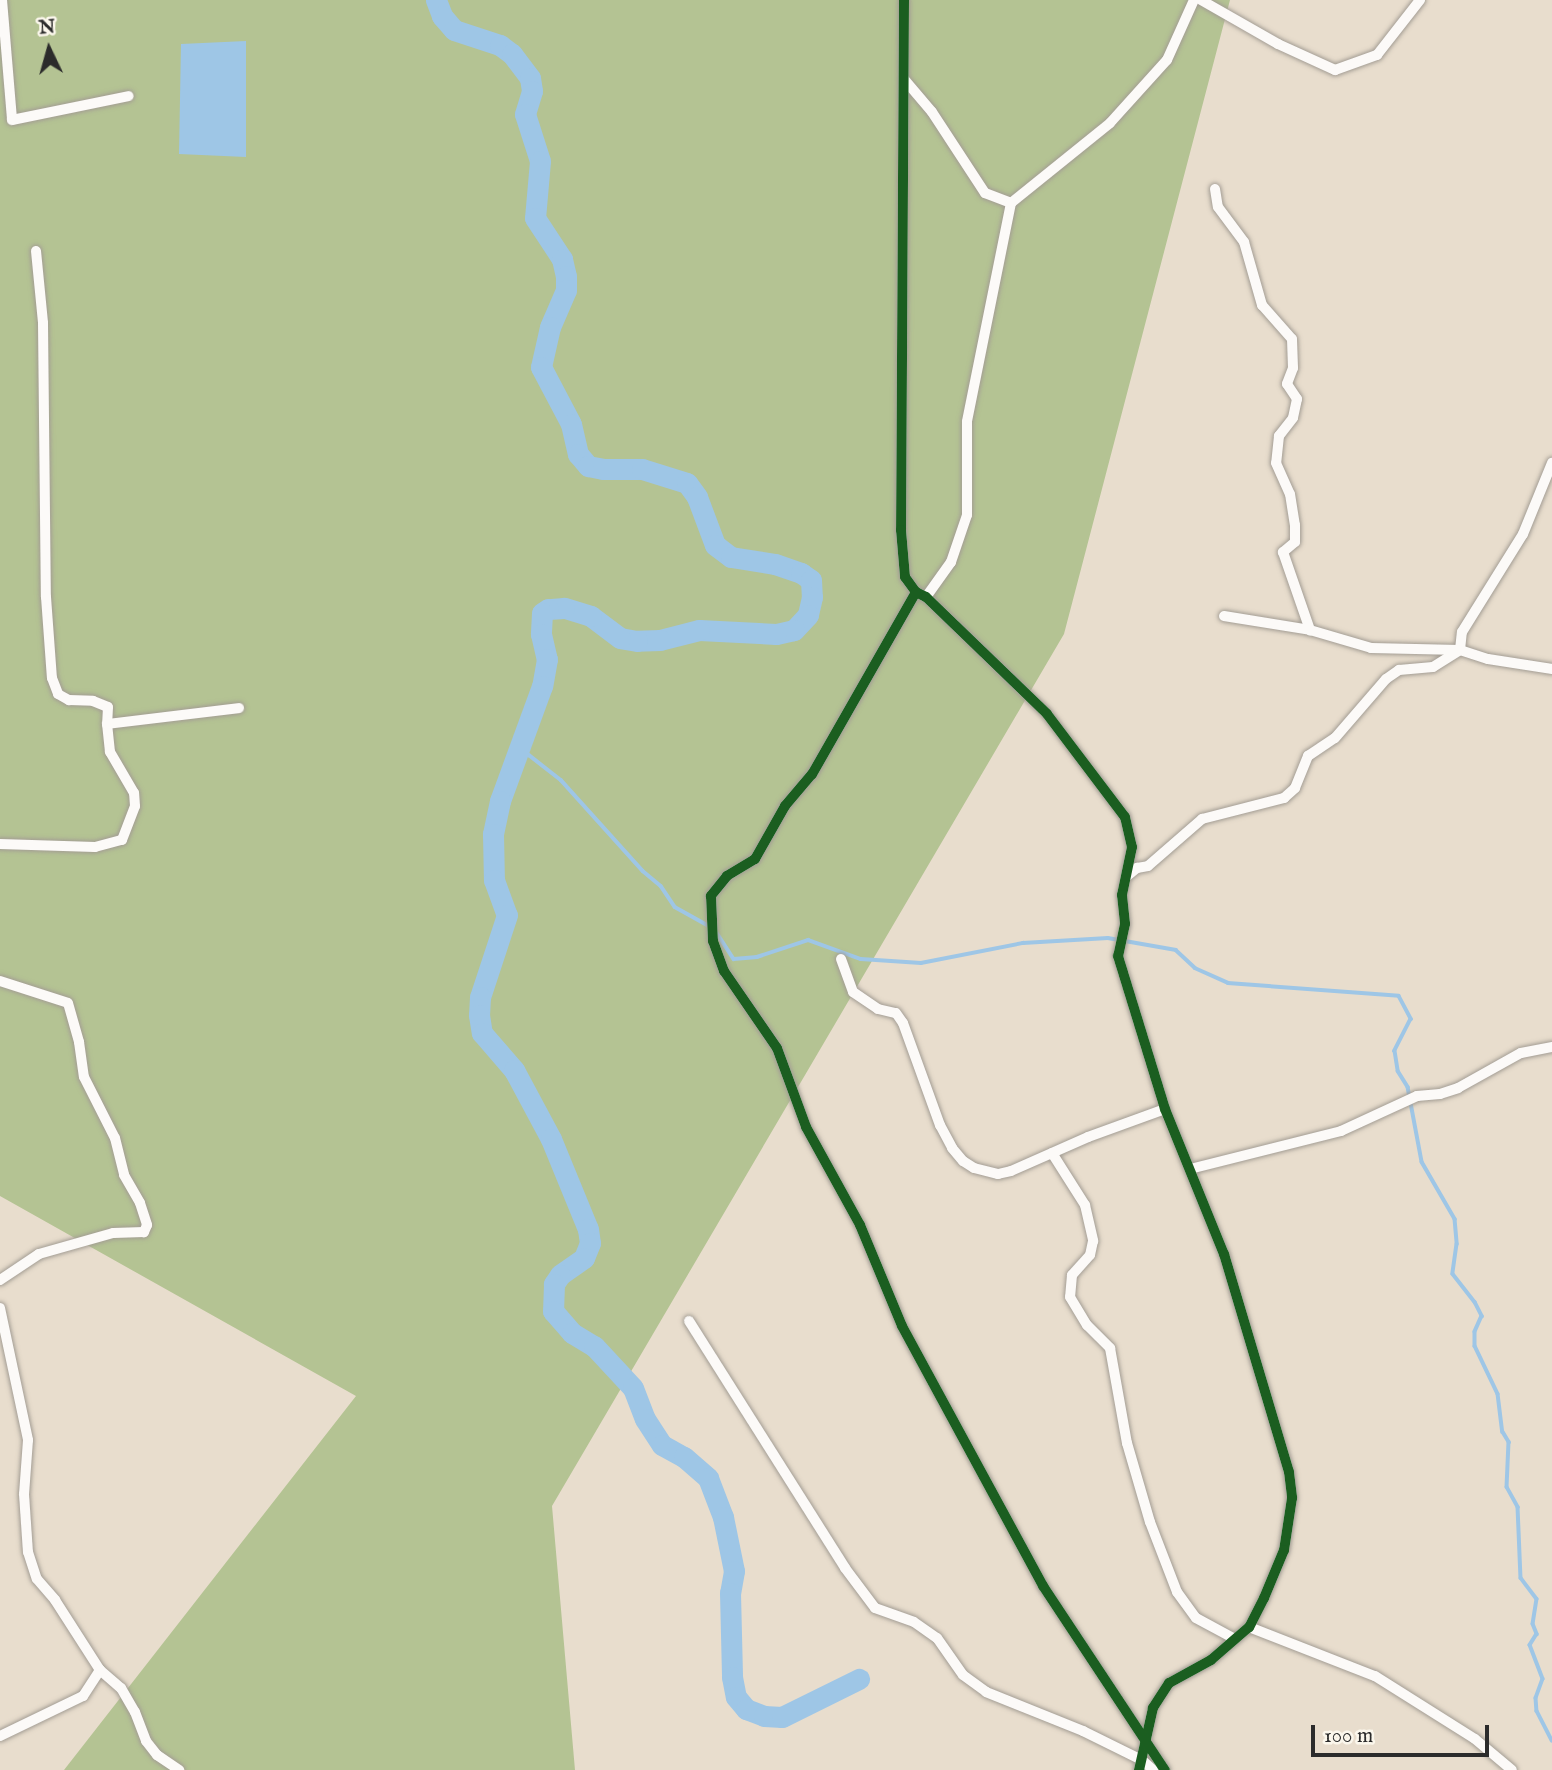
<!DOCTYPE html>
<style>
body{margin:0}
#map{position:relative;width:1552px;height:1770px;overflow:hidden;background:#e8ddcd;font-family:"IM FELL English",serif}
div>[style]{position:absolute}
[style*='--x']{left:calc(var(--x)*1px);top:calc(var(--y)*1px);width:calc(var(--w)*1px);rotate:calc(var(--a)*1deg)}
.forest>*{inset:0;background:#b4c393}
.water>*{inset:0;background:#9ec6e6}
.stream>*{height:3.5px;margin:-1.75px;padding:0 1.75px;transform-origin:1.75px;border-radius:1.75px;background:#9ec6e6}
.river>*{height:21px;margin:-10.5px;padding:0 10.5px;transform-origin:10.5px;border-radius:10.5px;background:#9ec6e6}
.roads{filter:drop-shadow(0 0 2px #a39d94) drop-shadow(0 0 2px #a39d94)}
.street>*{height:10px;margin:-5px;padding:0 5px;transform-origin:5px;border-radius:5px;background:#fcfaf8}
.cycleway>*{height:10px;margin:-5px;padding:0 5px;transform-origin:5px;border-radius:5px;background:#1b5e20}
span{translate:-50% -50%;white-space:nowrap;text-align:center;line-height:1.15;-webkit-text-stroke:7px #fbf7ec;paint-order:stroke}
.north{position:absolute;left:14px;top:14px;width:70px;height:70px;-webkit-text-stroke:5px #fbf7ec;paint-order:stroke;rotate:355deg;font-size:19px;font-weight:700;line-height:28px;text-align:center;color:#2b2b2b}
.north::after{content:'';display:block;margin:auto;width:24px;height:32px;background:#2b2b2b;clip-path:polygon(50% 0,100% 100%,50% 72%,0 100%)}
.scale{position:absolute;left:1311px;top:1725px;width:178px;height:32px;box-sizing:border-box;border:4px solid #2b2b2b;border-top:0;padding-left:9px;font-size:21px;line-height:24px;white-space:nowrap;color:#2b2b2b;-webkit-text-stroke:5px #fbf7ec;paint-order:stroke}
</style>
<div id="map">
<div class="forest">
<div style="clip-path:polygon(0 0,1230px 0,1064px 634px,552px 1506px,575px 1770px,64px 1770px,356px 1396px,0 1196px)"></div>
</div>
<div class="water">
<div style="clip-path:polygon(246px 41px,246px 157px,179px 154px,181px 44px)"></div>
</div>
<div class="stream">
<div style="--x:521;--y:744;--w:14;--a:54"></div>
<div style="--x:529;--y:755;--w:41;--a:38"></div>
<div style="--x:561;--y:780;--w:122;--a:48"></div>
<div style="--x:643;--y:871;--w:23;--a:40"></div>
<div style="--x:661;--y:886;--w:25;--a:56"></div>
<div style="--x:675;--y:907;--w:38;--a:29"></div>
<div style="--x:717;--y:933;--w:31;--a:57"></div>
<div style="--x:734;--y:959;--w:23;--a:-5"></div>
<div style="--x:757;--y:957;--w:54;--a:-18.4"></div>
<div style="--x:808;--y:940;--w:56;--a:19.7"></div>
<div style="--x:861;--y:959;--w:60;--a:3.8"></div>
<div style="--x:921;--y:963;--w:104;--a:-11.1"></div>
<div style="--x:1023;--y:943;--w:85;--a:-3.4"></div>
<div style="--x:1108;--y:938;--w:69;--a:10"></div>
<div style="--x:1176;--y:950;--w:26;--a:43"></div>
<div style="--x:1195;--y:968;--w:36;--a:24"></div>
<div style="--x:1228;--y:983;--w:171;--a:4.3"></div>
<div style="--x:1399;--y:996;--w:26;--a:62"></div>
<div style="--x:1411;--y:1019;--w:36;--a:117"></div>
<div style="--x:1395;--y:1051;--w:20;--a:81"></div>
<div style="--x:1398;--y:1071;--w:19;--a:58"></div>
<div style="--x:1408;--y:1087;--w:76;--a:79.4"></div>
<div style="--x:1422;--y:1162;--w:66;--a:59.9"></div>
<div style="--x:1455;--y:1219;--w:25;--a:85"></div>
<div style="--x:1457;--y:1244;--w:30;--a:98"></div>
<div style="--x:1453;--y:1274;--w:36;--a:52"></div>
<div style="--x:1475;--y:1302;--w:16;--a:63"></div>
<div style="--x:1482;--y:1316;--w:17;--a:114"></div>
<div style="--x:1475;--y:1332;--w:14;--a:90"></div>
<div style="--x:1475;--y:1346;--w:53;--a:64.4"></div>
<div style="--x:1498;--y:1394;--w:38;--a:83"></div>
<div style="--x:1503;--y:1432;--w:12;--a:59"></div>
<div style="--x:1509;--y:1442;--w:45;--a:92.5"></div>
<div style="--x:1507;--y:1487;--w:23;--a:61"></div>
<div style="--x:1518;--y:1507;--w:71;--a:87.6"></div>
<div style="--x:1521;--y:1578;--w:26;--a:53"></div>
<div style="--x:1537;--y:1599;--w:25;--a:99"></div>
<div style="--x:1533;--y:1624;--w:11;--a:68"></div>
<div style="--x:1537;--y:1634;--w:13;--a:122"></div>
<div style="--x:1530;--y:1645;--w:36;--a:69"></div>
<div style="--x:1543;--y:1679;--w:20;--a:110"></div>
<div style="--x:1536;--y:1698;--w:13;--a:86"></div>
<div style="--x:1537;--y:1711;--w:33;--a:63"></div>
</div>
<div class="river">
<div style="--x:436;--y:0;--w:17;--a:69"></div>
<div style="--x:442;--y:16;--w:18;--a:49"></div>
<div style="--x:454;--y:30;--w:48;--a:18.1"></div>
<div style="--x:500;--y:45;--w:15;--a:37"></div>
<div style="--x:512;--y:54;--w:30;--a:53"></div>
<div style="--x:530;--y:78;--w:13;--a:81"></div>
<div style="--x:532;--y:91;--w:24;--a:107"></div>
<div style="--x:525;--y:114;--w:49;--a:72.3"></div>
<div style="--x:540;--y:161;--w:57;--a:95"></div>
<div style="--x:535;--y:218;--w:49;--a:56.6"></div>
<div style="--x:562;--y:259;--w:17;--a:77"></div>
<div style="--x:566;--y:276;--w:14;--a:90"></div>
<div style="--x:566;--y:290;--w:40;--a:113.4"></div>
<div style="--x:550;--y:327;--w:41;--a:102.7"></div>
<div style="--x:541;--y:367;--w:64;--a:62.2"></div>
<div style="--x:571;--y:424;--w:31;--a:77"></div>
<div style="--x:578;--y:454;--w:16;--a:50"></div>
<div style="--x:588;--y:466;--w:15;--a:11"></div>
<div style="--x:603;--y:469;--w:39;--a:0"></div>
<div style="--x:642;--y:469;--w:47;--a:17.3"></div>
<div style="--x:687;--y:483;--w:17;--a:54"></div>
<div style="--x:697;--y:497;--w:51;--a:69.4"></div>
<div style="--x:715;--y:545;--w:20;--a:37"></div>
<div style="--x:731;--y:557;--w:45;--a:9"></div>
<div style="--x:775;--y:564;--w:28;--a:19"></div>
<div style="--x:801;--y:573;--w:12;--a:35"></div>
<div style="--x:811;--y:580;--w:17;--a:87"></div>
<div style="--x:812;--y:597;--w:18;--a:103"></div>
<div style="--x:808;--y:615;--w:21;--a:133"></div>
<div style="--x:794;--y:630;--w:18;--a:167"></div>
<div style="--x:776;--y:634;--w:77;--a:-177"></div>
<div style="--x:699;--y:630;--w:40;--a:165.6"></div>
<div style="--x:660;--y:640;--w:23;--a:178"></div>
<div style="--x:637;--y:641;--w:17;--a:-170"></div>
<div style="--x:620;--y:638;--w:36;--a:-143"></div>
<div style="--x:591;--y:616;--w:28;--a:-163"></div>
<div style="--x:564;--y:608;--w:16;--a:176"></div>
<div style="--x:548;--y:609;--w:7;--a:146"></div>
<div style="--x:542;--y:613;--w:21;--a:93"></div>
<div style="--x:541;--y:634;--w:26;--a:77"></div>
<div style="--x:547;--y:659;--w:27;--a:100"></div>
<div style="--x:542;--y:686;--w:122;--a:110.1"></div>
<div style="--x:500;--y:801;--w:34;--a:102"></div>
<div style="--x:493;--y:834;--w:46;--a:88.8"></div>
<div style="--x:494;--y:880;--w:37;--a:70"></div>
<div style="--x:507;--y:915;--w:86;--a:108.2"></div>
<div style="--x:480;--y:997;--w:18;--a:93"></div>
<div style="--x:479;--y:1015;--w:18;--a:81"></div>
<div style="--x:482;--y:1033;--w:49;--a:49.1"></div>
<div style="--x:514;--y:1070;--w:78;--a:61.8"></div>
<div style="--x:551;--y:1139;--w:97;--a:67.7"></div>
<div style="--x:588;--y:1229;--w:14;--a:82"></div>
<div style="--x:590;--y:1243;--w:16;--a:112"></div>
<div style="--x:584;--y:1258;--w:29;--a:145"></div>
<div style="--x:560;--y:1275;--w:11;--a:124"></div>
<div style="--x:554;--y:1284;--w:27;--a:92"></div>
<div style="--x:553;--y:1311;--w:29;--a:49"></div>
<div style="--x:572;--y:1333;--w:26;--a:31"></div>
<div style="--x:594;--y:1346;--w:57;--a:47.1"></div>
<div style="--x:633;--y:1388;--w:33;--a:69"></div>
<div style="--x:645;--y:1419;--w:31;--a:57"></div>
<div style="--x:662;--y:1445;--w:25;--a:29"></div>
<div style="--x:684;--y:1457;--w:32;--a:41"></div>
<div style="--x:708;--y:1478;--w:42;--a:69"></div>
<div style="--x:723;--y:1517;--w:55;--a:78.5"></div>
<div style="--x:734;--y:1571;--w:22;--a:100"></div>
<div style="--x:730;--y:1593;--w:84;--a:88.6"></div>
<div style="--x:732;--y:1677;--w:20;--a:79"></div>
<div style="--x:736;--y:1697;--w:16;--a:50"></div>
<div style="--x:746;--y:1709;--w:19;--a:21"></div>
<div style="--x:764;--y:1716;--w:18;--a:3"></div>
<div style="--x:782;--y:1717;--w:86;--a:-26.3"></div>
</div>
<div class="roads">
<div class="street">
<div style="--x:2;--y:0;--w:120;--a:85.2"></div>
<div style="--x:12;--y:120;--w:119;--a:-11.6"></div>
<div style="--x:904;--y:0;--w:530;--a:90.32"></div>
<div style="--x:901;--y:530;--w:47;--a:85.1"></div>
<div style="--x:905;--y:577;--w:19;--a:54"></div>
<div style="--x:916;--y:592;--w:11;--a:27"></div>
<div style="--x:926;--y:597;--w:168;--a:44"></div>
<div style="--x:1047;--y:714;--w:129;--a:52.9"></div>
<div style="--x:1125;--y:817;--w:31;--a:77"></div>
<div style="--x:1132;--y:847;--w:49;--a:101.8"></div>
<div style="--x:1122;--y:895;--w:29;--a:84"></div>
<div style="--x:1125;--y:924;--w:33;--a:102"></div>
<div style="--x:1118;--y:956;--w:160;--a:72.9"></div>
<div style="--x:1165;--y:1109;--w:157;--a:67.9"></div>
<div style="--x:1224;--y:1254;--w:227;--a:73.4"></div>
<div style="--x:1289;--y:1472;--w:26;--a:83"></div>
<div style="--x:1292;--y:1498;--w:53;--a:98.7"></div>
<div style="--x:1284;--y:1550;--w:52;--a:112.6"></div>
<div style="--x:1264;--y:1598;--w:33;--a:117"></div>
<div style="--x:1249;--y:1627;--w:50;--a:139"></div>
<div style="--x:1211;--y:1660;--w:48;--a:151.3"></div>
<div style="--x:1169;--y:1683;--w:30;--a:123"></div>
<div style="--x:1153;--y:1708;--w:64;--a:102.7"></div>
<div style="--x:1201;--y:0;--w:89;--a:29.7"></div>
<div style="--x:1278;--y:44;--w:63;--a:24.5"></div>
<div style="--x:1335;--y:70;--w:45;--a:-19.7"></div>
<div style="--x:1377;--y:55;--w:70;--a:-52"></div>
<div style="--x:904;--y:79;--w:43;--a:49.7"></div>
<div style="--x:932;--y:112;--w:97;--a:56.8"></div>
<div style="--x:985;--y:193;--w:28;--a:21"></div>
<div style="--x:1011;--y:203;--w:223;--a:101.4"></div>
<div style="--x:967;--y:422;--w:93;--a:90"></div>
<div style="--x:967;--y:515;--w:50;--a:108.8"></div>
<div style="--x:951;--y:562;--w:43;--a:125.5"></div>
<div style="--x:1215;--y:189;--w:18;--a:81"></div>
<div style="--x:1218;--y:207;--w:44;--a:53.4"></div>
<div style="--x:1244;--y:242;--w:66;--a:74.1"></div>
<div style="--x:1262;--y:305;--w:45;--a:48.6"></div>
<div style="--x:1292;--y:339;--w:29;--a:88"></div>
<div style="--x:1293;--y:368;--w:17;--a:111"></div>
<div style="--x:1287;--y:384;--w:18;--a:56"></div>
<div style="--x:1297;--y:399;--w:19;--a:102"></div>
<div style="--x:1293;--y:418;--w:23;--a:128"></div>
<div style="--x:1279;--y:436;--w:27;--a:96"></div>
<div style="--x:1276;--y:463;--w:34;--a:66"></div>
<div style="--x:1290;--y:494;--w:31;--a:81"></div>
<div style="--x:1295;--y:525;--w:17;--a:90"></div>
<div style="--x:1295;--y:542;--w:16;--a:140"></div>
<div style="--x:1283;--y:552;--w:83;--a:70.9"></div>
<div style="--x:1011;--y:203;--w:127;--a:-38.9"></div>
<div style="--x:1110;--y:123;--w:85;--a:-47.9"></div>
<div style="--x:1167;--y:60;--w:66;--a:-65.8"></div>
<div style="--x:36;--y:251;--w:72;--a:84.4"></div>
<div style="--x:43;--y:323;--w:274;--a:89.4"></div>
<div style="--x:46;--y:597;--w:81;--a:85.8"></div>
<div style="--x:52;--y:678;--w:17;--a:69"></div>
<div style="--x:58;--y:694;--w:13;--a:29"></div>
<div style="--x:69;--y:700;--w:24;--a:2"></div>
<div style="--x:93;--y:701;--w:16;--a:22"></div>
<div style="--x:108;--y:707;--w:17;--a:93"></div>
<div style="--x:916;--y:592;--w:210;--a:119.7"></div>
<div style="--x:812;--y:774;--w:42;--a:130.2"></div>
<div style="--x:785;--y:806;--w:61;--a:119.5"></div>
<div style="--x:755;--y:859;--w:33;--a:149"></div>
<div style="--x:727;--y:876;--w:26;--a:129"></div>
<div style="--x:711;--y:896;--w:45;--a:87.5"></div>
<div style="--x:713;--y:941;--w:32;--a:70"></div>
<div style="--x:724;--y:971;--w:93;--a:55.5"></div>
<div style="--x:777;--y:1048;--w:84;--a:69.8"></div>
<div style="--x:806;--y:1127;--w:112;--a:61.1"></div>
<div style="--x:860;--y:1225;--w:109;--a:67.4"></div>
<div style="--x:902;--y:1326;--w:296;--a:61.5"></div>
<div style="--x:1043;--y:1586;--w:221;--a:56.5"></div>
<div style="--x:1224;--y:616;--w:87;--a:9.2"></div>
<div style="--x:1310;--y:630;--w:64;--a:16.4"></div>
<div style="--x:1371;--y:648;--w:89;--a:1.3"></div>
<div style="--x:1460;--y:650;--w:18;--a:-84"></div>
<div style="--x:1462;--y:632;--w:115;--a:-58.1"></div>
<div style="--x:1523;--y:534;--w:77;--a:-67.8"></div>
<div style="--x:0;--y:844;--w:95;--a:1.8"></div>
<div style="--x:95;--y:847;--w:28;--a:-15"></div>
<div style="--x:122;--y:840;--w:36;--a:-69"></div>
<div style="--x:135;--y:806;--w:13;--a:-94"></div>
<div style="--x:134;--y:793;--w:48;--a:-120.3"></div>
<div style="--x:110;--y:752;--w:28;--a:-96"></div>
<div style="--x:107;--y:724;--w:133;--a:-6.9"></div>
<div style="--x:1127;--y:876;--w:13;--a:-39"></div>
<div style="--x:1137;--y:868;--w:11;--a:-10"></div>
<div style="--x:1148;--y:866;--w:72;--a:-41"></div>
<div style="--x:1202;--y:819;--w:85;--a:-14.4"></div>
<div style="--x:1284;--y:798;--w:15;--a:-42"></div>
<div style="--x:1295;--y:788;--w:35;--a:-68"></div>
<div style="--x:1308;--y:756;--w:32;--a:-34"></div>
<div style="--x:1335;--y:738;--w:78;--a:-49.2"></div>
<div style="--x:1386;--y:679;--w:16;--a:-35"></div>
<div style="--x:1399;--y:670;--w:34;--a:-5"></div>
<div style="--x:1433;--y:667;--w:32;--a:-32"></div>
<div style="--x:1460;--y:650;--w:29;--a:18"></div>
<div style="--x:1488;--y:659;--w:65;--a:8.9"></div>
<div style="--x:841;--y:959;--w:35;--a:70"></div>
<div style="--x:853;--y:992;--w:30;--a:34"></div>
<div style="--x:878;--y:1009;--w:18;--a:13"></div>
<div style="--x:896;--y:1013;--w:12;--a:55"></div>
<div style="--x:903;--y:1023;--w:109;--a:70.1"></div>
<div style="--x:940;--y:1125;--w:26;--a:62"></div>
<div style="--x:952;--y:1148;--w:17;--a:50"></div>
<div style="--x:963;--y:1161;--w:13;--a:32"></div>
<div style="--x:974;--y:1168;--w:25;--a:14"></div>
<div style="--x:998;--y:1174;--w:13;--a:-13"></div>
<div style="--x:1011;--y:1171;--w:84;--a:-23.8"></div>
<div style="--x:1088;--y:1137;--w:82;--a:-20"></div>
<div style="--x:0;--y:981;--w:71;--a:17.9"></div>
<div style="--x:68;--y:1003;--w:41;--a:74.2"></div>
<div style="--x:79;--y:1042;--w:35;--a:82"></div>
<div style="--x:84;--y:1077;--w:68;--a:63.1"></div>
<div style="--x:115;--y:1138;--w:38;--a:76"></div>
<div style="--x:124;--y:1175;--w:32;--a:60"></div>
<div style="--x:140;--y:1203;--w:23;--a:72"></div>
<div style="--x:147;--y:1225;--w:8;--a:113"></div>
<div style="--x:144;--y:1232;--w:31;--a:178"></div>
<div style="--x:113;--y:1233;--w:77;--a:164.2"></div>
<div style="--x:39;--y:1254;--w:47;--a:146.3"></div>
<div style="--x:1052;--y:1153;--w:62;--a:57.6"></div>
<div style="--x:1085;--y:1205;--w:37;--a:77"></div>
<div style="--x:1093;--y:1241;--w:14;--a:102"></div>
<div style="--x:1090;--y:1255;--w:27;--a:132"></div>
<div style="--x:1072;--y:1275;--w:22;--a:95"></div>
<div style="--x:1070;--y:1297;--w:33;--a:59"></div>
<div style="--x:1087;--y:1325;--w:33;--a:45"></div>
<div style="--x:1110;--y:1348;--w:97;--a:79.9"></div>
<div style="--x:1127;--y:1443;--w:82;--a:73.8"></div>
<div style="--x:1150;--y:1522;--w:75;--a:68.9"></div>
<div style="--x:1177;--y:1592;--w:32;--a:54"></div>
<div style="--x:1196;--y:1618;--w:44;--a:28.3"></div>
<div style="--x:1190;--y:1169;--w:156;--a:-14.1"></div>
<div style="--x:1341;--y:1131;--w:84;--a:-24.7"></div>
<div style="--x:1417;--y:1096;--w:23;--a:-5"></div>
<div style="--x:1440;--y:1094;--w:19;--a:-18"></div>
<div style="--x:1458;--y:1088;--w:72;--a:-29.1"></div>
<div style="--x:1521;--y:1053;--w:32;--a:-11"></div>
<div style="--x:0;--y:1308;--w:135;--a:78"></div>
<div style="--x:28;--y:1440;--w:54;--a:94.2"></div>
<div style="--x:24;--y:1494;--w:58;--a:86.1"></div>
<div style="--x:28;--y:1552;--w:28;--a:72"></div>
<div style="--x:37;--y:1579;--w:28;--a:49"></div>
<div style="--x:55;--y:1600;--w:83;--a:57.3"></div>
<div style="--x:100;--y:1670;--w:31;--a:123"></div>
<div style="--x:83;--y:1696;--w:92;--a:154.3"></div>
<div style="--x:689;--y:1321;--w:292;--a:57.7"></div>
<div style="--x:845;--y:1568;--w:50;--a:53.1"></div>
<div style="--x:875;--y:1608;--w:41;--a:19.7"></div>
<div style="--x:914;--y:1622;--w:28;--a:35"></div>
<div style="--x:937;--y:1638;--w:45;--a:54.9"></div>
<div style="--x:963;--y:1675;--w:29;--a:36"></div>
<div style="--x:986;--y:1692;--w:105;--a:21.9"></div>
<div style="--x:1083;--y:1731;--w:66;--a:26.2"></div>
<div style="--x:1142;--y:1760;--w:15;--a:42"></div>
<div style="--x:1249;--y:1627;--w:135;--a:21.3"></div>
<div style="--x:1375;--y:1676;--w:118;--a:32.2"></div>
<div style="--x:1475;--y:1739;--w:48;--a:40"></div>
<div style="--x:100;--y:1670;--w:28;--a:41"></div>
<div style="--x:121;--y:1688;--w:28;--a:60"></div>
<div style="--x:135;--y:1712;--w:31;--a:69"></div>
<div style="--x:146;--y:1741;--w:18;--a:52"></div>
<div style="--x:157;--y:1755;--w:27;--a:34"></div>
</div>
</div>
<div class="cycleway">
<div style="--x:904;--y:0;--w:530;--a:90.32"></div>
<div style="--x:901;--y:530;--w:47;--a:85.1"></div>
<div style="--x:905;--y:577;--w:19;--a:54"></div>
<div style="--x:916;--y:592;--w:11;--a:27"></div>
<div style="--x:926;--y:597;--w:168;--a:44"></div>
<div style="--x:1047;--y:714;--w:129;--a:52.9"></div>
<div style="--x:1125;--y:817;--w:31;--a:77"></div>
<div style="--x:1132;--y:847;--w:49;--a:101.8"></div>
<div style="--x:1122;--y:895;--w:29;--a:84"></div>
<div style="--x:1125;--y:924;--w:33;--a:102"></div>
<div style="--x:1118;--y:956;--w:160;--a:72.9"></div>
<div style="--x:1165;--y:1109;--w:157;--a:67.9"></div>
<div style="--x:1224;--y:1254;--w:227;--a:73.4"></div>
<div style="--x:1289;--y:1472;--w:26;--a:83"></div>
<div style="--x:1292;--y:1498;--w:53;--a:98.7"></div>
<div style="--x:1284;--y:1550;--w:52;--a:112.6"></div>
<div style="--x:1264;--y:1598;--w:33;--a:117"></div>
<div style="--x:1249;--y:1627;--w:50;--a:139"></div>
<div style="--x:1211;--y:1660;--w:48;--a:151.3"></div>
<div style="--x:1169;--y:1683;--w:30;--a:123"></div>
<div style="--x:1153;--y:1708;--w:64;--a:102.7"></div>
<div style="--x:916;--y:592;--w:210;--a:119.7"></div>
<div style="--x:812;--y:774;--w:42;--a:130.2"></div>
<div style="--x:785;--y:806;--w:61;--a:119.5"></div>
<div style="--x:755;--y:859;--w:33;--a:149"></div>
<div style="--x:727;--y:876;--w:26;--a:129"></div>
<div style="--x:711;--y:896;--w:45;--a:87.5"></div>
<div style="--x:713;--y:941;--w:32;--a:70"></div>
<div style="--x:724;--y:971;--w:93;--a:55.5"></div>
<div style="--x:777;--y:1048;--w:84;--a:69.8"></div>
<div style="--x:806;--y:1127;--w:112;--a:61.1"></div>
<div style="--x:860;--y:1225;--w:109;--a:67.4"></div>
<div style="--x:902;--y:1326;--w:296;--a:61.5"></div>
<div style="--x:1043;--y:1586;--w:221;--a:56.5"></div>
</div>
<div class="north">N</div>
<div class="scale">100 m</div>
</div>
